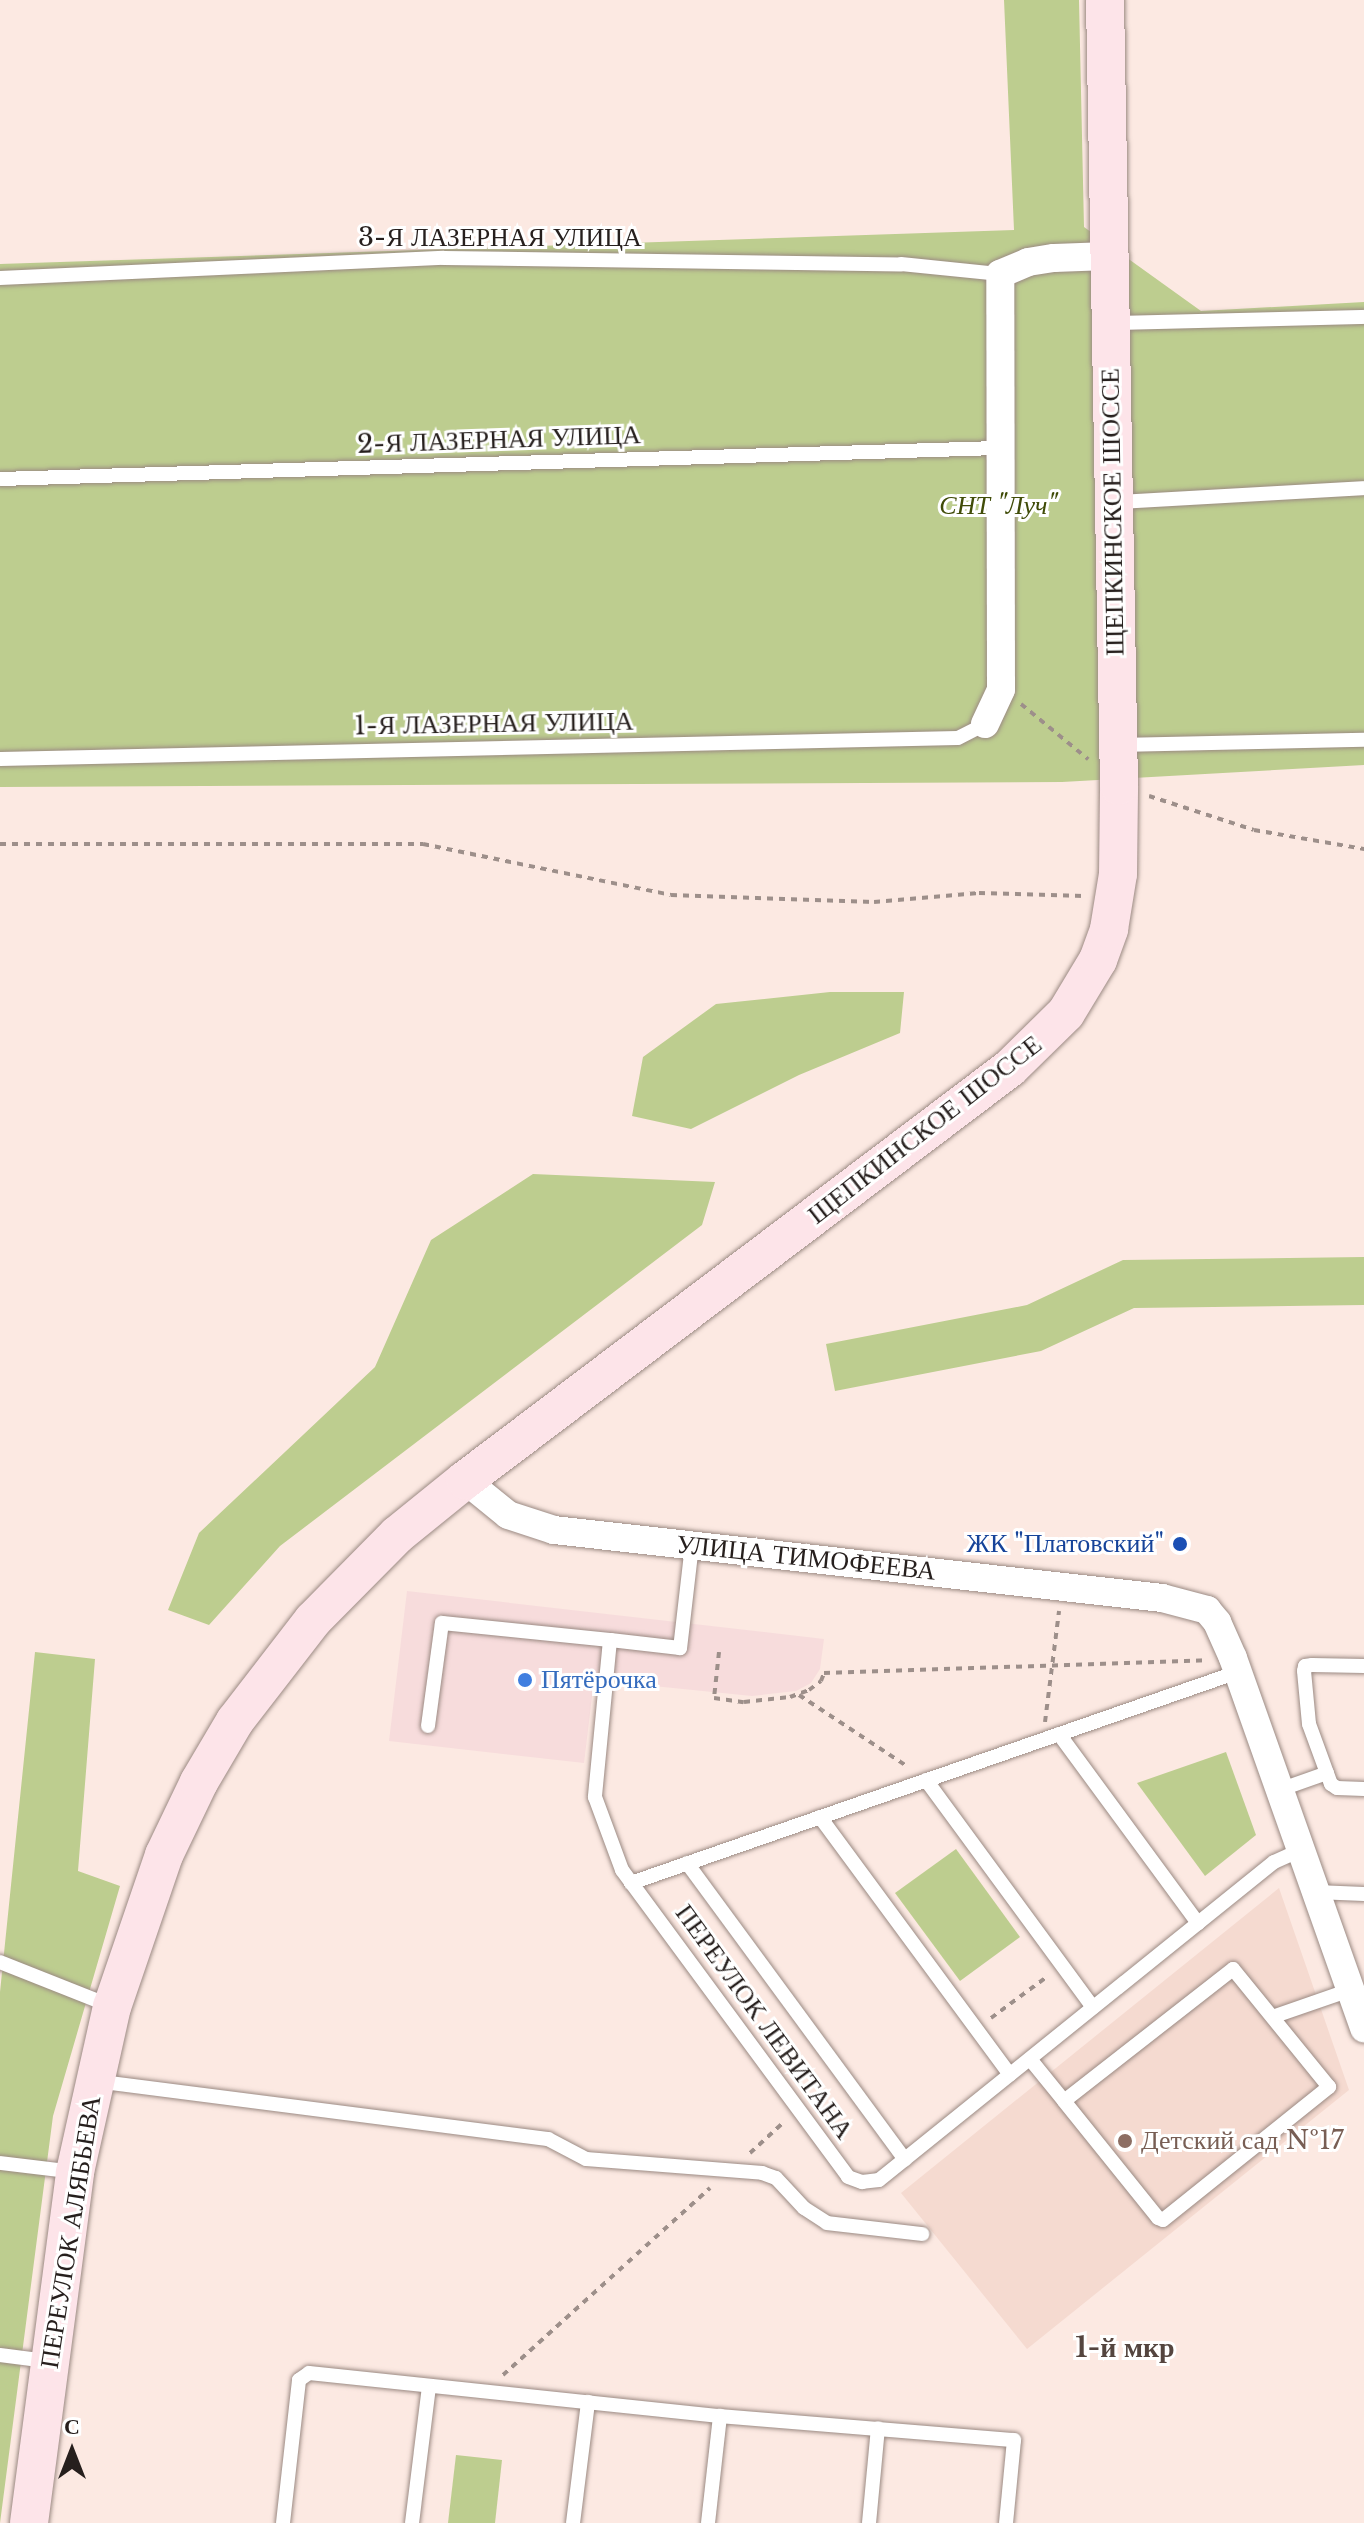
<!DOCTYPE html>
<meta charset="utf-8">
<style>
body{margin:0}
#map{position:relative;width:1364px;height:2523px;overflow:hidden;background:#fce9e2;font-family:"Libre Baskerville",serif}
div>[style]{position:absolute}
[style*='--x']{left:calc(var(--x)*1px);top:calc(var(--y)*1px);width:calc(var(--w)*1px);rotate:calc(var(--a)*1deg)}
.commercial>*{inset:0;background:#f7dcdc}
.built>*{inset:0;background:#f5dad0}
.green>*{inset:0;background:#bdcd8f}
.path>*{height:4px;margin-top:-2px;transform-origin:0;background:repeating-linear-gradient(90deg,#9d8f8a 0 6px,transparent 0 12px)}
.roads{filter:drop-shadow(0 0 2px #9b8a83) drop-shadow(0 0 2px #9b8a83)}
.lane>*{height:14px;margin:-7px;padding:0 7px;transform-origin:7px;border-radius:7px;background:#fff}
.street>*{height:28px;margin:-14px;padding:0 14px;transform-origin:14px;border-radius:14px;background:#fff}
.secondary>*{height:38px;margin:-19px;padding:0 19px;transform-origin:19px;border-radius:19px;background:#fde4e9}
.dots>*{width:22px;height:22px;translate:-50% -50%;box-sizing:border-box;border:4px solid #fff;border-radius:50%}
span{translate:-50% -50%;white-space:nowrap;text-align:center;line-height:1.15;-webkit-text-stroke:6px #fff;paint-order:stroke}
.street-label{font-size:26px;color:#261f1d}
.park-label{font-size:26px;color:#404c08;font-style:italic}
.transit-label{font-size:26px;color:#164399}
.right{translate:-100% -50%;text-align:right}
.shop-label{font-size:26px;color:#366cbe}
.left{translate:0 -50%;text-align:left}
.education-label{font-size:26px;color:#785e54}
.neighbourhood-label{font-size:28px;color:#54453f;font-weight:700}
.north{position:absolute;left:32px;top:2411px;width:80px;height:80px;-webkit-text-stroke:6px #fff;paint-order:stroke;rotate:0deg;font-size:22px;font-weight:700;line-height:32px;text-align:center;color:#261f1d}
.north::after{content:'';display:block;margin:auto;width:28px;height:36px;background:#261f1d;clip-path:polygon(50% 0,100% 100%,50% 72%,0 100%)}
</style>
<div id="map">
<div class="commercial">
<div style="clip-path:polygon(407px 1591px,824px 1639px,820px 1669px,811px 1683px,796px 1691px,752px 1696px,594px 1680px,584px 1763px,389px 1741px)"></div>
</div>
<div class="built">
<div style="clip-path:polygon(1279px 1888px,1349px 2090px,1027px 2349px,901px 2193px)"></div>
</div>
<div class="green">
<div style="clip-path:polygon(1004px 0,1079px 0,1084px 227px,1201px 311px,1364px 302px,1364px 765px,1062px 782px,0 787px,0 264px,1014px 230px)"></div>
<div style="clip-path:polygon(830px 992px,904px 992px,900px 1033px,799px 1075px,691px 1129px,632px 1116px,643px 1057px,716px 1004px)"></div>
<div style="clip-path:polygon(533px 1174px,715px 1182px,702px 1225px,280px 1546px,209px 1625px,168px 1610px,199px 1533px,375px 1367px,431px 1240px)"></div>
<div style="clip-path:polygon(1364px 1257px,1364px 1305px,1134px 1308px,1041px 1351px,835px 1391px,826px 1344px,1027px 1305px,1123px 1260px)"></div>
<div style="clip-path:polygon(35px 1652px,95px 1659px,78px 1871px,120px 1886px,53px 2116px,0 2523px,0 1992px)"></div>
<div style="clip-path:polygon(1226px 1752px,1256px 1835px,1205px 1876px,1137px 1783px)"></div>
<div style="clip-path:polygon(956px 1849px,1020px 1937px,960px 1981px,895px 1893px)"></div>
<div style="clip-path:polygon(456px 2455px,502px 2460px,495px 2523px,448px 2523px)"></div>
</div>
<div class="path">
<div style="--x:1021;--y:704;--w:87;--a:39.4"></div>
<div style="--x:1149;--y:796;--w:110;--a:17.9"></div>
<div style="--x:1254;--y:830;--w:112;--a:9.8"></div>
<div style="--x:0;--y:844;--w:423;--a:0"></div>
<div style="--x:423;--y:844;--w:253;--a:11.6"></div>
<div style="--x:671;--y:895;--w:203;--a:2"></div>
<div style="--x:874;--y:902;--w:105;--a:-4.9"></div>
<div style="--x:979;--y:893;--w:105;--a:1.6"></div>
<div style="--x:719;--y:1652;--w:46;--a:96.2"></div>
<div style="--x:714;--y:1698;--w:30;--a:8"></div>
<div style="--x:744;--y:1702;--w:46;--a:-6.2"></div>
<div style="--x:790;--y:1697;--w:20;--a:-20"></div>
<div style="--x:809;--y:1690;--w:15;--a:-37"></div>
<div style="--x:821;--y:1681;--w:9;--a:-69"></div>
<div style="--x:824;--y:1673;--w:383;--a:-1.9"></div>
<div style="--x:799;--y:1695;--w:131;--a:33.4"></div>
<div style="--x:1045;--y:1722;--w:112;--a:-82.8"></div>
<div style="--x:991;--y:2018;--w:71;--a:-36.4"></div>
<div style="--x:750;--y:2153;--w:47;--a:-42.4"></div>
<div style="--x:503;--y:2375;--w:279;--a:-42.1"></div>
</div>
<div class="roads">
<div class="lane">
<div style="--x:0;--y:278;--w:444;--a:-2.6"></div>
<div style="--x:444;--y:258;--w:457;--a:0.8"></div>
<div style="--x:901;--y:264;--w:100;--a:5.8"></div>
<div style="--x:1114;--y:323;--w:250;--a:-1.4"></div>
<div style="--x:0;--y:479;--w:999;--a:-1.78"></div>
<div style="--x:1117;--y:502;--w:247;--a:-3.2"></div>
<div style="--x:1118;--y:745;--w:246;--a:-1.2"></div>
<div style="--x:0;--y:759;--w:958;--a:-1.26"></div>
<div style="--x:958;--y:738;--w:30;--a:-27"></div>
<div style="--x:692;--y:1545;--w:104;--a:96.6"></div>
<div style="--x:680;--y:1648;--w:70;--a:-173.5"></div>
<div style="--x:610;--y:1640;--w:158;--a:95.5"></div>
<div style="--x:595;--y:1797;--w:78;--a:69.7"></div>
<div style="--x:622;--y:1870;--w:381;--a:53.6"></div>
<div style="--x:848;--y:2177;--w:15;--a:20"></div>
<div style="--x:862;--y:2182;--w:17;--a:-7"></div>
<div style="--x:879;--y:2180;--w:507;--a:-38.84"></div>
<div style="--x:1274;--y:1862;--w:30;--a:-24"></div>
<div style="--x:1364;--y:1666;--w:52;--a:-178.9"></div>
<div style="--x:1312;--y:1665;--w:7;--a:172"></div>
<div style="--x:1305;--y:1666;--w:5;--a:101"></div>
<div style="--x:1304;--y:1671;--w:53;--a:84.6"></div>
<div style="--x:1309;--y:1724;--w:64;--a:69.9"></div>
<div style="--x:1331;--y:1784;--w:7;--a:34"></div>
<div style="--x:1337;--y:1788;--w:27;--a:2"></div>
<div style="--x:428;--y:1726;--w:104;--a:-82.3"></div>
<div style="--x:442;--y:1623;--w:169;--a:5.8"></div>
<div style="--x:1059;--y:1734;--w:235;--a:53.7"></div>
<div style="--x:926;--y:1780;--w:282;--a:53.7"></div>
<div style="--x:1279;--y:1790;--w:51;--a:-19.5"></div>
<div style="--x:820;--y:1817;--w:320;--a:53.6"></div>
<div style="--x:687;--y:1863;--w:368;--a:53.7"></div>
<div style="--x:631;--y:1883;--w:643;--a:-19.17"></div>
<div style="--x:1316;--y:1892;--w:48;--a:2.4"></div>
<div style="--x:0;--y:1962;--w:119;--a:21.6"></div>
<div style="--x:1275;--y:2016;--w:79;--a:-19.1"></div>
<div style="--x:1030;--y:2059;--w:54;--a:51"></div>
<div style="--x:1064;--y:2101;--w:150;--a:51.2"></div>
<div style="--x:1158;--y:2218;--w:5;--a:22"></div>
<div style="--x:1163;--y:2220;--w:213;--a:-38.7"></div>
<div style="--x:1329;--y:2087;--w:152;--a:-129.1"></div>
<div style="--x:1233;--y:1969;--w:214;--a:142"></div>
<div style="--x:95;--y:2081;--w:457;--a:7.3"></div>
<div style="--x:548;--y:2139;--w:43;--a:27.8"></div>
<div style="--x:586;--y:2159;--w:177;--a:4.5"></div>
<div style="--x:762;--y:2173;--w:15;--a:20"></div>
<div style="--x:776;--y:2178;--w:41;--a:47"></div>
<div style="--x:804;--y:2208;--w:27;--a:33"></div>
<div style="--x:827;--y:2223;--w:96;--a:6.6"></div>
<div style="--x:0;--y:2163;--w:76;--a:6.8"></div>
<div style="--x:0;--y:2355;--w:47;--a:7.3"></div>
<div style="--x:283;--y:2523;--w:144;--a:-83.6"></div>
<div style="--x:299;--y:2380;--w:12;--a:-35"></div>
<div style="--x:309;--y:2373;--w:413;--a:6"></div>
<div style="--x:720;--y:2416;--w:295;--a:4.7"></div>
<div style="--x:1014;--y:2440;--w:83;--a:95.5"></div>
<div style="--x:412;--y:2523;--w:137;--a:-82.9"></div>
<div style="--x:573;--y:2523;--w:122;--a:-82.9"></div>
<div style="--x:708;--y:2523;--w:108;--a:-83.6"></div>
<div style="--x:869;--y:2523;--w:95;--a:-84.6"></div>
</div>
<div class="street">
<div style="--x:985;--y:724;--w:38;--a:-65"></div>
<div style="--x:1001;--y:689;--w:415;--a:-90.1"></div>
<div style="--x:1000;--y:274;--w:30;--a:-23"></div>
<div style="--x:1028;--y:262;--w:26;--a:-9"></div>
<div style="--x:1054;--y:258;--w:54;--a:-2.1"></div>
<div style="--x:465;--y:1480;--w:55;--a:39.1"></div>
<div style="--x:508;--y:1515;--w:48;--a:18.1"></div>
<div style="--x:554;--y:1530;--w:612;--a:6.38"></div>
<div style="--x:1162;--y:1598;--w:47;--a:14.9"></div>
<div style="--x:1207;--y:1610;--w:16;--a:50"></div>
<div style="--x:1217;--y:1622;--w:39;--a:66"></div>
<div style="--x:1233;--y:1658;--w:393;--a:70.5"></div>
</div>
<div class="secondary">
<div style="--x:29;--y:2523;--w:354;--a:-82.5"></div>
<div style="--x:75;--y:2172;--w:169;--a:-77.4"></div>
<div style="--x:112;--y:2007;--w:161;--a:-71.1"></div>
<div style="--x:164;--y:1855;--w:81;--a:-64.4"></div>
<div style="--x:199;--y:1782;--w:71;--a:-59.5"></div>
<div style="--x:235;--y:1721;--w:128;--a:-52.3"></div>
<div style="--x:313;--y:1620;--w:120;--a:-45.3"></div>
<div style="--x:397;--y:1535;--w:87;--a:-39"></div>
<div style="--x:465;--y:1480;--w:683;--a:-37.09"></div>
<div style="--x:1010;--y:1068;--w:78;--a:-44.5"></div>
<div style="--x:1066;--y:1013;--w:62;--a:-58.9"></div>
<div style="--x:1098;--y:960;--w:33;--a:-70"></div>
<div style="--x:1109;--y:929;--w:56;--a:-80.7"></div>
<div style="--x:1118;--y:874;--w:88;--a:-89.3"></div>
<div style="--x:1119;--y:786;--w:786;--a:-91.02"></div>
</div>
</div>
<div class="dots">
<div style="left:1180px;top:1544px;background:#1a4fb4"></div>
<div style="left:525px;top:1680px;background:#3f7fe0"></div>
<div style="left:1125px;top:2141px;background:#8d6e63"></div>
</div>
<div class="street-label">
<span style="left:500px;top:238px">3-Я ЛАЗЕРНАЯ УЛИЦА</span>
<span style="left:499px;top:440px;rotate:-2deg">2-Я ЛАЗЕРНАЯ УЛИЦА</span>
<span style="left:1113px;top:512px;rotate:-91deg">ЩЕПКИНСКОЕ ШОССЕ</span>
<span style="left:494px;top:724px;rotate:-1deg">1-Я ЛАЗЕРНАЯ УЛИЦА</span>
<span style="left:925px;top:1130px;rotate:-38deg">ЩЕПКИНСКОЕ ШОССЕ</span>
<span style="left:806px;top:1558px;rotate:6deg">УЛИЦА ТИМОФЕЕВА</span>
<span style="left:764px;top:2022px;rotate:54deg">ПЕРЕУЛОК ЛЕВИТАНА</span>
<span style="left:71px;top:2232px;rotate:-81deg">ПЕРЕУЛОК АЛЯБЬЕВА</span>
</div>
<div class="park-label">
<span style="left:998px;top:506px">СНТ "Луч"</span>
</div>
<div class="transit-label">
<span class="right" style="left:1164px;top:1544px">ЖК "Платовский"</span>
</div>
<div class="shop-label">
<span class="left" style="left:541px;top:1680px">Пятёрочка</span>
</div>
<div class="education-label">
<span class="left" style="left:1141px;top:2141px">Детский сад №17</span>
</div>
<div class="neighbourhood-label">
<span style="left:1125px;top:2348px">1-й мкр</span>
</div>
<div class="north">С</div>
</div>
